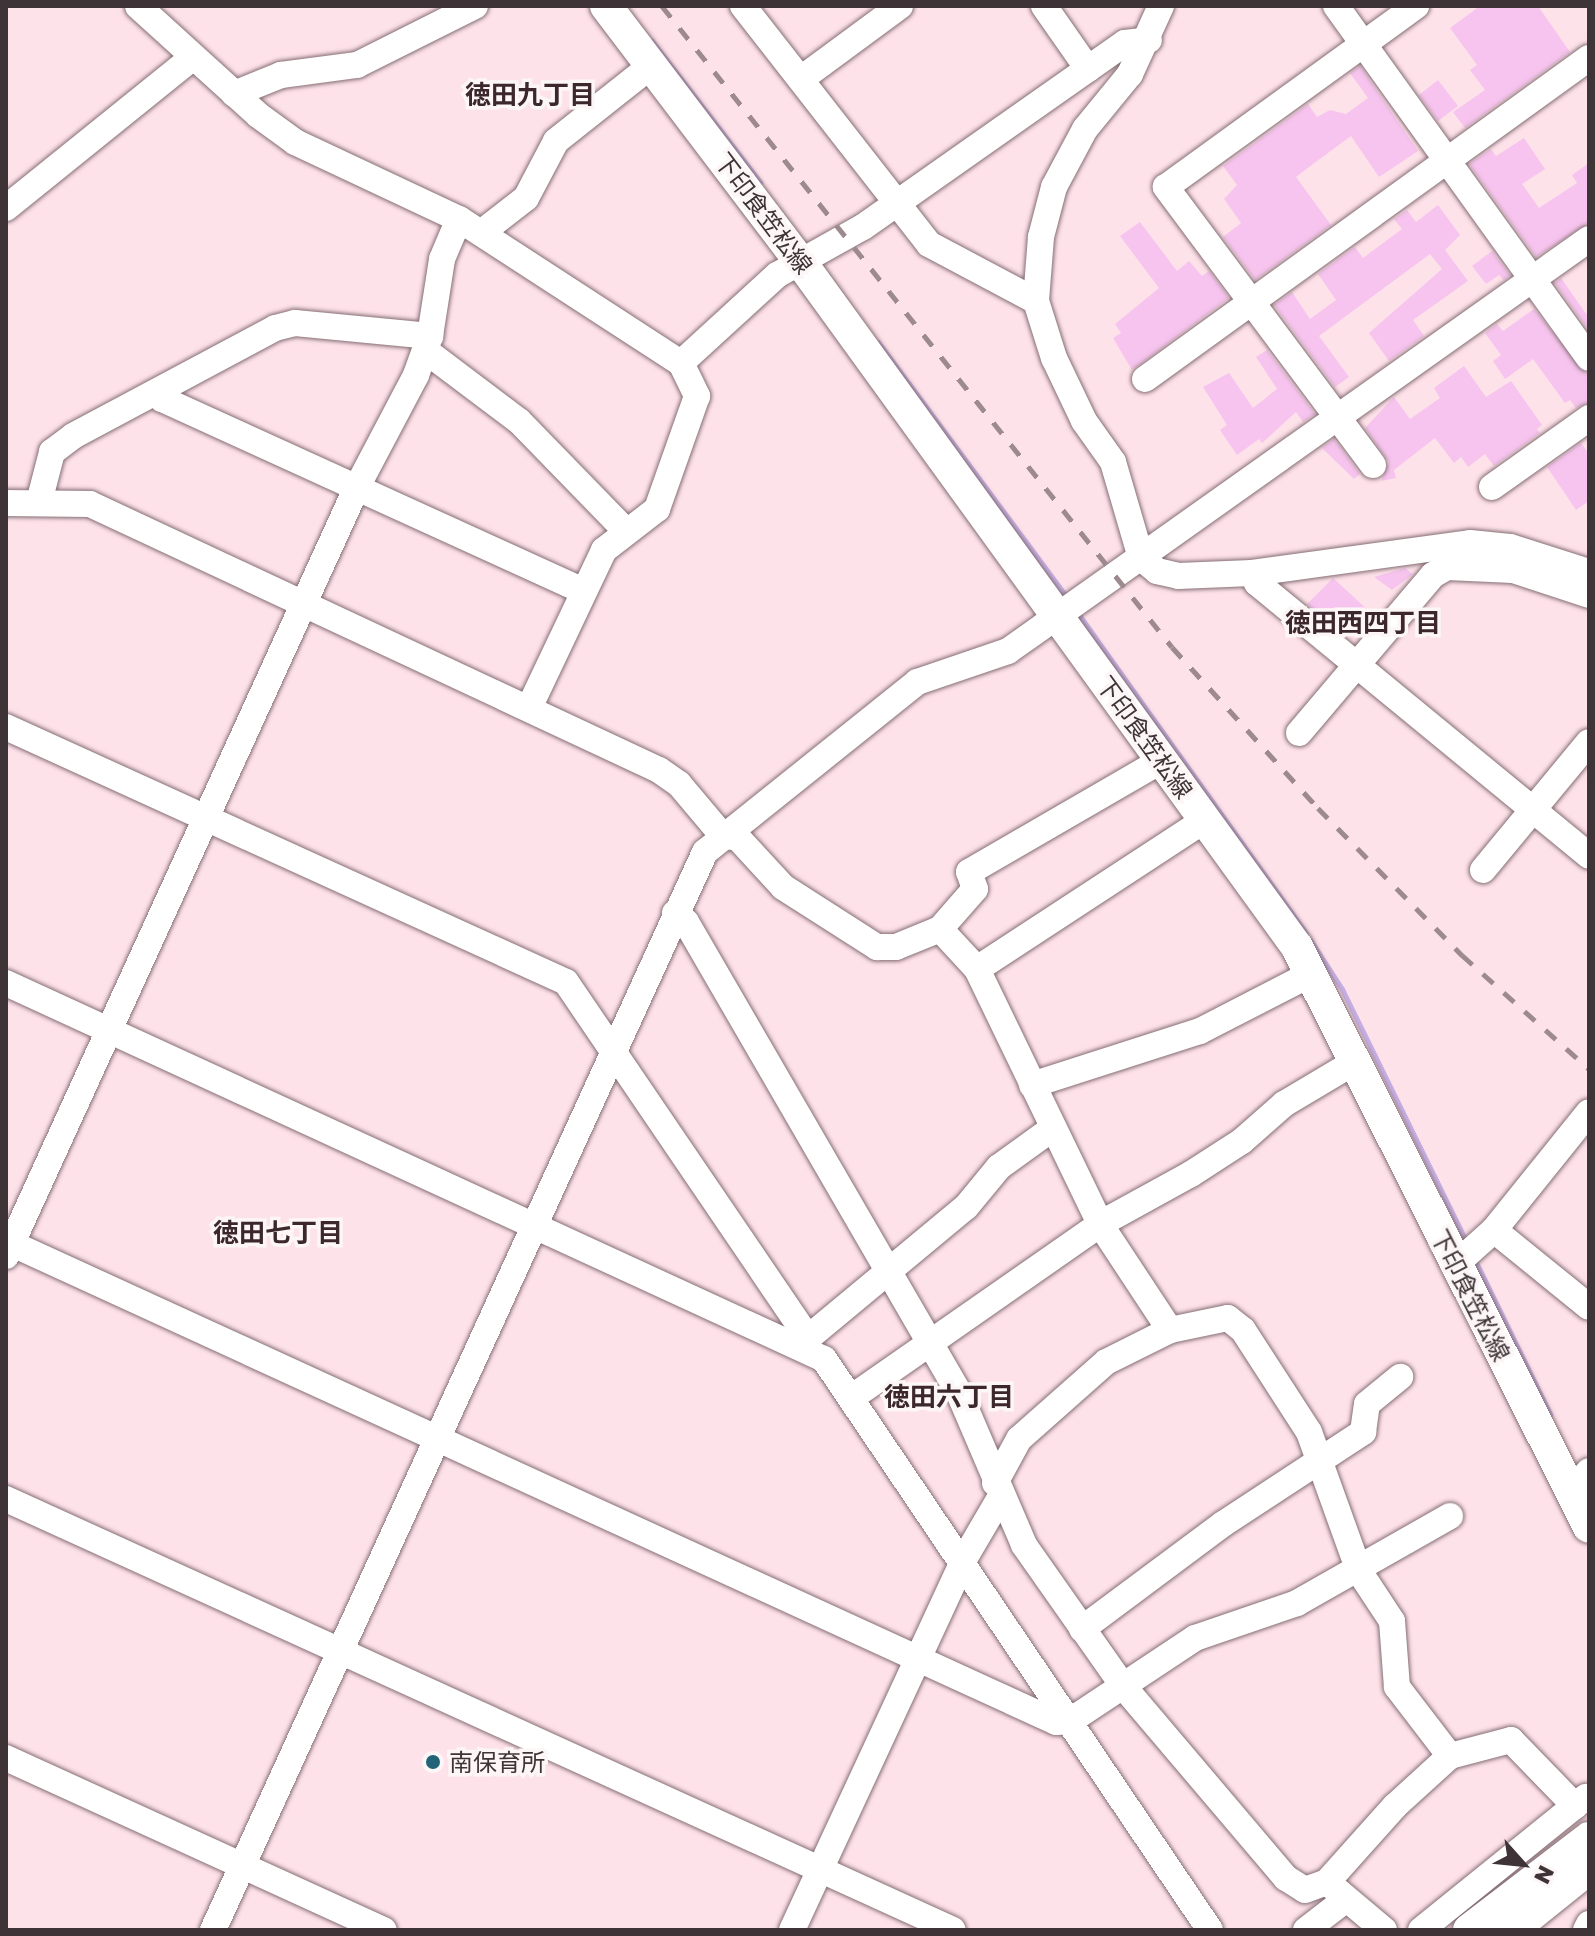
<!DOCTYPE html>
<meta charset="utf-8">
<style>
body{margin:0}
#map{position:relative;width:1595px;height:1936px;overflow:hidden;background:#fee2ea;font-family:"Golos Text","Noto Sans JP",sans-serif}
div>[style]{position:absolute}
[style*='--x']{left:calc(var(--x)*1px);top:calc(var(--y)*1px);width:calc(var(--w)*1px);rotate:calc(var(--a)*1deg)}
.stream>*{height:5px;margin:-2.5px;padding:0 2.5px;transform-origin:2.5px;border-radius:2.5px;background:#c6afe4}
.building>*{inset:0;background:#f6c4ee}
.roads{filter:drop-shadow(0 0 2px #856e74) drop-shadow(0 0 2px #856e74)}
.minor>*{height:26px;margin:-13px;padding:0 13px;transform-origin:13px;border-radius:13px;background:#fff}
.major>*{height:32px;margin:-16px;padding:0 16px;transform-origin:16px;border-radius:16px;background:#fff}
.rail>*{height:5px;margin-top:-2.5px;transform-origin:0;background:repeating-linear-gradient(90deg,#9d8a8f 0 14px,transparent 0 28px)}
.dots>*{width:22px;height:22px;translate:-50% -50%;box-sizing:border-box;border:4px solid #fcf6f7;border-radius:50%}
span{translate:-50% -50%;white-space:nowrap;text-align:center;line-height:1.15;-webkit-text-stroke:7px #fcf6f7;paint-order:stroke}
.street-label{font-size:24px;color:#3e3437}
.poi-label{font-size:24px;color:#3e3437}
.left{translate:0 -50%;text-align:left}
.neighbourhood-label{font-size:26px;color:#3b272d;font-weight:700}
.frame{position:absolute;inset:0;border:8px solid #3e3437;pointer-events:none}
.north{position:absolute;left:1483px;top:1824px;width:80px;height:80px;-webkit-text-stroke:6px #fcf6f7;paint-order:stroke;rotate:117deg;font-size:22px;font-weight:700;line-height:32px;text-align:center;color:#3e3437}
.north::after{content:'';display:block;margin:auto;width:28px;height:36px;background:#3e3437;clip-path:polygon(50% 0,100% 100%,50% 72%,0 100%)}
</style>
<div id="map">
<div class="stream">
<div style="--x:652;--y:41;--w:178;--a:52.5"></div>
<div style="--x:878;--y:342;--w:317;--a:53.5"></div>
<div style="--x:1077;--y:612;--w:394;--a:54.5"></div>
<div style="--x:1311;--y:941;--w:57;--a:57.1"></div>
<div style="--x:1342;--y:989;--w:285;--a:63.8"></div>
<div style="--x:1474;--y:1258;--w:174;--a:64"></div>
</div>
<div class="building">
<div style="clip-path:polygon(1480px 6px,1538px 6px,1570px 52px,1465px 128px,1453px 112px,1485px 90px,1470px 70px,1477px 65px,1450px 28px)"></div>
<div style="clip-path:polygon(1360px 66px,1418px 151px,1379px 177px,1351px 136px,1313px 164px,1296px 177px,1331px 225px,1255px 280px,1223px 237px,1241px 223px,1224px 199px,1237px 185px,1223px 166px,1308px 104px,1317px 117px,1330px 110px,1346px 114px,1368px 98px,1350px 73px)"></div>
<div style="clip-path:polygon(1438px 80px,1458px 106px,1438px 121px,1419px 95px)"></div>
<div style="clip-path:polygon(1524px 138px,1545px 169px,1522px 184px,1539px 208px,1577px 183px,1572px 175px,1589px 163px,1589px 223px,1536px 257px,1469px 164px,1491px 149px,1496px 156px)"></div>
<div style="clip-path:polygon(1438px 205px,1460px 235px,1445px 250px,1468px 281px,1413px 320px,1424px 336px,1389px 361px,1369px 333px,1442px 269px,1430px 254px,1319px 336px,1349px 377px,1335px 387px,1274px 305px,1292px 292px,1310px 319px,1336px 300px,1318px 274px,1355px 247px,1363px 258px,1402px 229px,1394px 219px,1407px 210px,1416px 222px)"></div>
<div style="clip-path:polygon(1140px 222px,1177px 271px,1189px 261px,1202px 276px,1209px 271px,1229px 298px,1132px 370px,1113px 338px,1121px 333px,1115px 324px,1159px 288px,1120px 236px)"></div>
<div style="clip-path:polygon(1492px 251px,1510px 275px,1504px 280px,1499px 275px,1486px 284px,1472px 266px)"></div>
<div style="clip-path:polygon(1561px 278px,1589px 318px,1587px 328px,1555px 283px)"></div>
<div style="clip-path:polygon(1534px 309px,1589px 377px,1589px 402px,1576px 408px,1570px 400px,1565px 403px,1533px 359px,1505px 379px,1493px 361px,1501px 355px,1485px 333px,1497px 324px,1503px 331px)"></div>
<div style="clip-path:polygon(1267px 350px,1315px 414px,1303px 422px,1296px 412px,1262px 443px,1259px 439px,1237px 455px,1220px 430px,1227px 425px,1203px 387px,1229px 373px,1253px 408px,1277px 389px,1256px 357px)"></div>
<div style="clip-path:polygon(1464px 366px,1486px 397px,1511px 381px,1542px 425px,1537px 429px,1540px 433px,1494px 466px,1485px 454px,1468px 467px,1461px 457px,1454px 463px,1435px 438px,1394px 470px,1396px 478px,1381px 481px,1389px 462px,1365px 428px,1394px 397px,1410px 419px,1440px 398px,1434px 388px)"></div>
<div style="clip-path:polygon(1334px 439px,1360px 474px,1354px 479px,1322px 448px)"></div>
<div style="clip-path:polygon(1581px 443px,1589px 454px,1589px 501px,1576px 510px,1547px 467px)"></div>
<div style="clip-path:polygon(1405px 568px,1413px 574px,1392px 590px,1374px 577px)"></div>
<div style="clip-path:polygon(1333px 578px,1369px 611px,1347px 636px,1307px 604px)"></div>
</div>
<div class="roads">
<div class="minor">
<div style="--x:138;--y:6;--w:162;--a:42.2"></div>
<div style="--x:258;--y:115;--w:46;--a:36.1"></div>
<div style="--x:295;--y:142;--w:181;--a:25.2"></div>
<div style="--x:459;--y:219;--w:265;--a:33"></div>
<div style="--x:681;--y:363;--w:37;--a:64"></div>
<div style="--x:697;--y:396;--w:120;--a:109.5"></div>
<div style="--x:657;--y:509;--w:67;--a:142.3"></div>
<div style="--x:604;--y:550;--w:175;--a:115.4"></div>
<div style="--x:743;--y:6;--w:302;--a:52"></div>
<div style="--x:929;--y:244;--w:121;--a:28"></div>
<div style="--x:1044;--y:6;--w:77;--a:55.1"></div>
<div style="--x:1161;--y:6;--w:75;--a:114.5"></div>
<div style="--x:1130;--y:74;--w:71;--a:129.3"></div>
<div style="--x:1085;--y:129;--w:66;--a:118.1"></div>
<div style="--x:1054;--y:187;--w:52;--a:104.6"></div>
<div style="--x:1041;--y:237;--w:64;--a:94.5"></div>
<div style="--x:1036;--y:301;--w:60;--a:72.5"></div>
<div style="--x:1054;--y:358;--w:70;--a:64.5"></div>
<div style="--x:1084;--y:421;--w:50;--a:54.7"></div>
<div style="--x:1113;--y:462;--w:100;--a:73.7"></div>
<div style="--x:1141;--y:558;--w:21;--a:39"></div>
<div style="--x:1157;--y:571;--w:22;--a:13"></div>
<div style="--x:1178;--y:576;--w:74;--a:-2.3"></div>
<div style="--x:1252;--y:573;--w:11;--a:63"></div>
<div style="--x:1257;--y:583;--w:430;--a:39.4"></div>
<div style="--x:1336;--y:6;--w:433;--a:54.3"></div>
<div style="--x:801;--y:79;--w:123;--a:-36.4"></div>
<div style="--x:234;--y:94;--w:51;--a:-22"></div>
<div style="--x:281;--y:75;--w:77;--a:-7.5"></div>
<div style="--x:357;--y:65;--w:132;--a:-26.6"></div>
<div style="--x:6;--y:208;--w:240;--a:-38.9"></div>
<div style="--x:481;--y:233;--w:57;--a:-37.9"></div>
<div style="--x:526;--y:198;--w:64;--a:-62.2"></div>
<div style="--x:556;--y:141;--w:124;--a:-38.4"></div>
<div style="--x:426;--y:351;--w:116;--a:37"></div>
<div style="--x:519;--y:421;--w:152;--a:45.8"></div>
<div style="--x:681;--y:363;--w:130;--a:-42.5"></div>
<div style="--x:777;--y:275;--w:98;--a:-29.2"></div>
<div style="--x:863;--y:227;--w:320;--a:-35.1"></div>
<div style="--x:1125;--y:43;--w:24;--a:-7"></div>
<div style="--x:1145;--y:379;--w:548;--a:-35.87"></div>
<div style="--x:157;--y:392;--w:9;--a:54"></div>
<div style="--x:162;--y:399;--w:461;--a:24.5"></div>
<div style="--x:1373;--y:465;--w:347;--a:-126.7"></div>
<div style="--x:1166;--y:187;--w:309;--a:-35.9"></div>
<div style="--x:1492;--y:487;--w:119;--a:-35.4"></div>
<div style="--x:39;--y:502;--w:52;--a:-75.4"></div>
<div style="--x:52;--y:452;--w:26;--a:-37"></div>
<div style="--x:73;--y:436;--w:229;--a:-28.1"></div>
<div style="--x:275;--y:328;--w:21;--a:-14"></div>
<div style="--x:295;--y:323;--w:136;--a:5.5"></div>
<div style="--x:6;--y:503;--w:84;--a:0.7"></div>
<div style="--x:90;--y:504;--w:628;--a:25.06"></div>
<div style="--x:659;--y:770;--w:24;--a:35"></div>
<div style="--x:679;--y:784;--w:67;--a:49.9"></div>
<div style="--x:722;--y:835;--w:16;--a:11"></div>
<div style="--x:738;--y:838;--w:67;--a:47.4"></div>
<div style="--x:783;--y:887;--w:112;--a:32.6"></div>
<div style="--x:877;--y:947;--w:19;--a:0"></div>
<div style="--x:896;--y:947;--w:48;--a:-22.2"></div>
<div style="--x:940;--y:929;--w:54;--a:47.2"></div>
<div style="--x:977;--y:969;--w:283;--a:64.2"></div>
<div style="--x:1100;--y:1224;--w:127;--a:56.6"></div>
<div style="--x:1252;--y:573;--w:220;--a:-7.8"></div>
<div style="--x:1470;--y:543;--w:40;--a:5.7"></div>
<div style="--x:1510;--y:547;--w:83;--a:17.6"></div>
<div style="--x:6;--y:727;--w:615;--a:24.48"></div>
<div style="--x:566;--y:982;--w:430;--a:55.8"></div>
<div style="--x:1299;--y:733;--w:207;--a:-49.7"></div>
<div style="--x:1433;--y:575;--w:16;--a:-30"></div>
<div style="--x:1447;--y:567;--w:66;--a:2.6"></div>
<div style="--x:1513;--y:570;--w:80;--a:18.2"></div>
<div style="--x:1483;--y:870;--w:166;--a:-50.4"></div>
<div style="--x:675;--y:913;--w:14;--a:39"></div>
<div style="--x:686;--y:922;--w:544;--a:59.9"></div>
<div style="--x:959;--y:1393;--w:165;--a:66.8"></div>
<div style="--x:1024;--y:1545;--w:172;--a:54.9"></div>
<div style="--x:1123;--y:1686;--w:252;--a:49.7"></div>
<div style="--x:1286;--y:1878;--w:22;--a:32"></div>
<div style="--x:1305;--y:1890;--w:23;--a:-20"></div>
<div style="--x:940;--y:929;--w:53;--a:-48.8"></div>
<div style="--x:975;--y:889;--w:18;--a:-109"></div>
<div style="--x:969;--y:872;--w:223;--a:-30.1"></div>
<div style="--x:977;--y:969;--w:272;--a:-33.2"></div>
<div style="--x:6;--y:983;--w:900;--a:24.69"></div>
<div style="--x:824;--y:1359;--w:689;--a:55.94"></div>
<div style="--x:1032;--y:1085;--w:176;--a:-17.8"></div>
<div style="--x:1200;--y:1031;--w:125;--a:-27.2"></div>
<div style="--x:1494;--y:1230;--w:122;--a:39"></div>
<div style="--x:6;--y:1241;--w:1155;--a:24.61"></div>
<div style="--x:1056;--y:1722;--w:14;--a:-4"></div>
<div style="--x:1070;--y:1721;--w:150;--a:-33.6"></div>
<div style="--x:1195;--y:1638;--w:108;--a:-18.9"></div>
<div style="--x:1297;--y:1603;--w:176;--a:-29.6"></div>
<div style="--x:6;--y:1256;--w:843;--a:-65.47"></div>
<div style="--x:356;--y:489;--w:129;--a:-62.2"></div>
<div style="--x:416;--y:375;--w:41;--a:-70.3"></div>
<div style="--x:430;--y:336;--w:78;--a:-81.1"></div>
<div style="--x:442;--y:259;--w:43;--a:-67"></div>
<div style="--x:1455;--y:1265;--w:52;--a:-41.9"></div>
<div style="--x:1494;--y:1230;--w:151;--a:-51.2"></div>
<div style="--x:804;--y:1348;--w:11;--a:-68"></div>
<div style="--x:808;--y:1338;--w:205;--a:-39.7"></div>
<div style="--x:966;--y:1207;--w:52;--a:-50.5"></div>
<div style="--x:999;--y:1167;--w:67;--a:-35.8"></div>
<div style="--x:851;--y:1398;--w:304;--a:-34.9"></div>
<div style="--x:1100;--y:1224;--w:104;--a:-28.8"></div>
<div style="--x:1191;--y:1174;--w:61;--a:-32.9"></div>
<div style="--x:1242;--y:1141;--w:56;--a:-41.4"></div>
<div style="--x:1284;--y:1104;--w:84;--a:-30.8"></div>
<div style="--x:995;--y:1483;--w:50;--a:-61.4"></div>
<div style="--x:1019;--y:1439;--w:116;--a:-41.5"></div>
<div style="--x:1106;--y:1362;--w:72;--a:-26.6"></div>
<div style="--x:1170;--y:1330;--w:59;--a:-11.7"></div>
<div style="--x:1228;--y:1318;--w:19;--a:39"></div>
<div style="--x:1243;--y:1330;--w:121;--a:57.1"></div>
<div style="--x:1309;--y:1432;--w:148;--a:70.2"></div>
<div style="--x:1359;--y:1571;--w:60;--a:56.6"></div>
<div style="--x:1392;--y:1621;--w:66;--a:85.7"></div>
<div style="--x:1397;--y:1687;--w:87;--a:52.5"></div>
<div style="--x:1570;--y:1493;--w:29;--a:-49"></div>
<div style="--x:6;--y:1499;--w:1040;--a:24.47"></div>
<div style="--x:1082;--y:1629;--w:176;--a:-36.7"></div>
<div style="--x:1223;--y:1524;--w:168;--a:-33.3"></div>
<div style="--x:1363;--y:1432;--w:28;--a:-82"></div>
<div style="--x:1367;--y:1404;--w:43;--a:-39.3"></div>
<div style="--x:6;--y:1758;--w:415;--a:24.5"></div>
<div style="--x:213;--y:1930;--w:1185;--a:-65.47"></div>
<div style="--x:705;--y:852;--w:272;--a:-38.7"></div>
<div style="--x:917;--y:682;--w:96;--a:-18.8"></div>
<div style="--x:1008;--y:651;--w:712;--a:-35.34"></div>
<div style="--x:792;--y:1930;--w:407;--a:-65.1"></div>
<div style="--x:963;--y:1561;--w:75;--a:-59.7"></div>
<div style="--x:1306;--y:1930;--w:49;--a:-37.6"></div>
<div style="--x:1384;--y:1930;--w:75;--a:-139.9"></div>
<div style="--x:1327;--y:1882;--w:102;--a:-48.2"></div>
<div style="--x:1395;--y:1806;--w:74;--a:-42.3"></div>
<div style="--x:1450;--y:1756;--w:63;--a:-14.7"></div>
<div style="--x:1511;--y:1740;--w:92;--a:45.9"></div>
<div style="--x:1421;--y:1930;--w:212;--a:-38.9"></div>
<div style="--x:1586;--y:1930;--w:7;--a:-63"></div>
</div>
<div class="major">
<div style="--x:606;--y:6;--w:324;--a:52.8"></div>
<div style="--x:802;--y:264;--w:844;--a:54.07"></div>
<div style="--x:1297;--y:947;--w:649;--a:63.28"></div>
<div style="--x:1469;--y:1930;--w:151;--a:-37.5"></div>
<div style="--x:1512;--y:1930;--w:99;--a:-38.8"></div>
</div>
</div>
<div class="rail">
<div style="--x:662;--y:6;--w:819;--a:51.49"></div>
<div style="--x:1172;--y:647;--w:217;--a:47.8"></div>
<div style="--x:1318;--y:808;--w:206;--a:45.6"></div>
<div style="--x:1462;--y:955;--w:171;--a:41.9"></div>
</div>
<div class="dots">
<div style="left:433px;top:1762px;background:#236378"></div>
</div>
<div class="street-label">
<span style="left:764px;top:213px;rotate:53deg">下印食笠松線</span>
<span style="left:1145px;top:737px;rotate:54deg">下印食笠松線</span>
<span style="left:1471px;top:1295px;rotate:63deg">下印食笠松線</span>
</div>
<div class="poi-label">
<span class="left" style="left:449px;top:1762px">南保育所</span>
</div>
<div class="neighbourhood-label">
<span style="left:530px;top:95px">徳田九丁目</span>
<span style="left:1363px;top:623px">徳田西四丁目</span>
<span style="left:278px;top:1233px">徳田七丁目</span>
<span style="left:949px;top:1397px">徳田六丁目</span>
</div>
<div class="frame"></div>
<div class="north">N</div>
</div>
